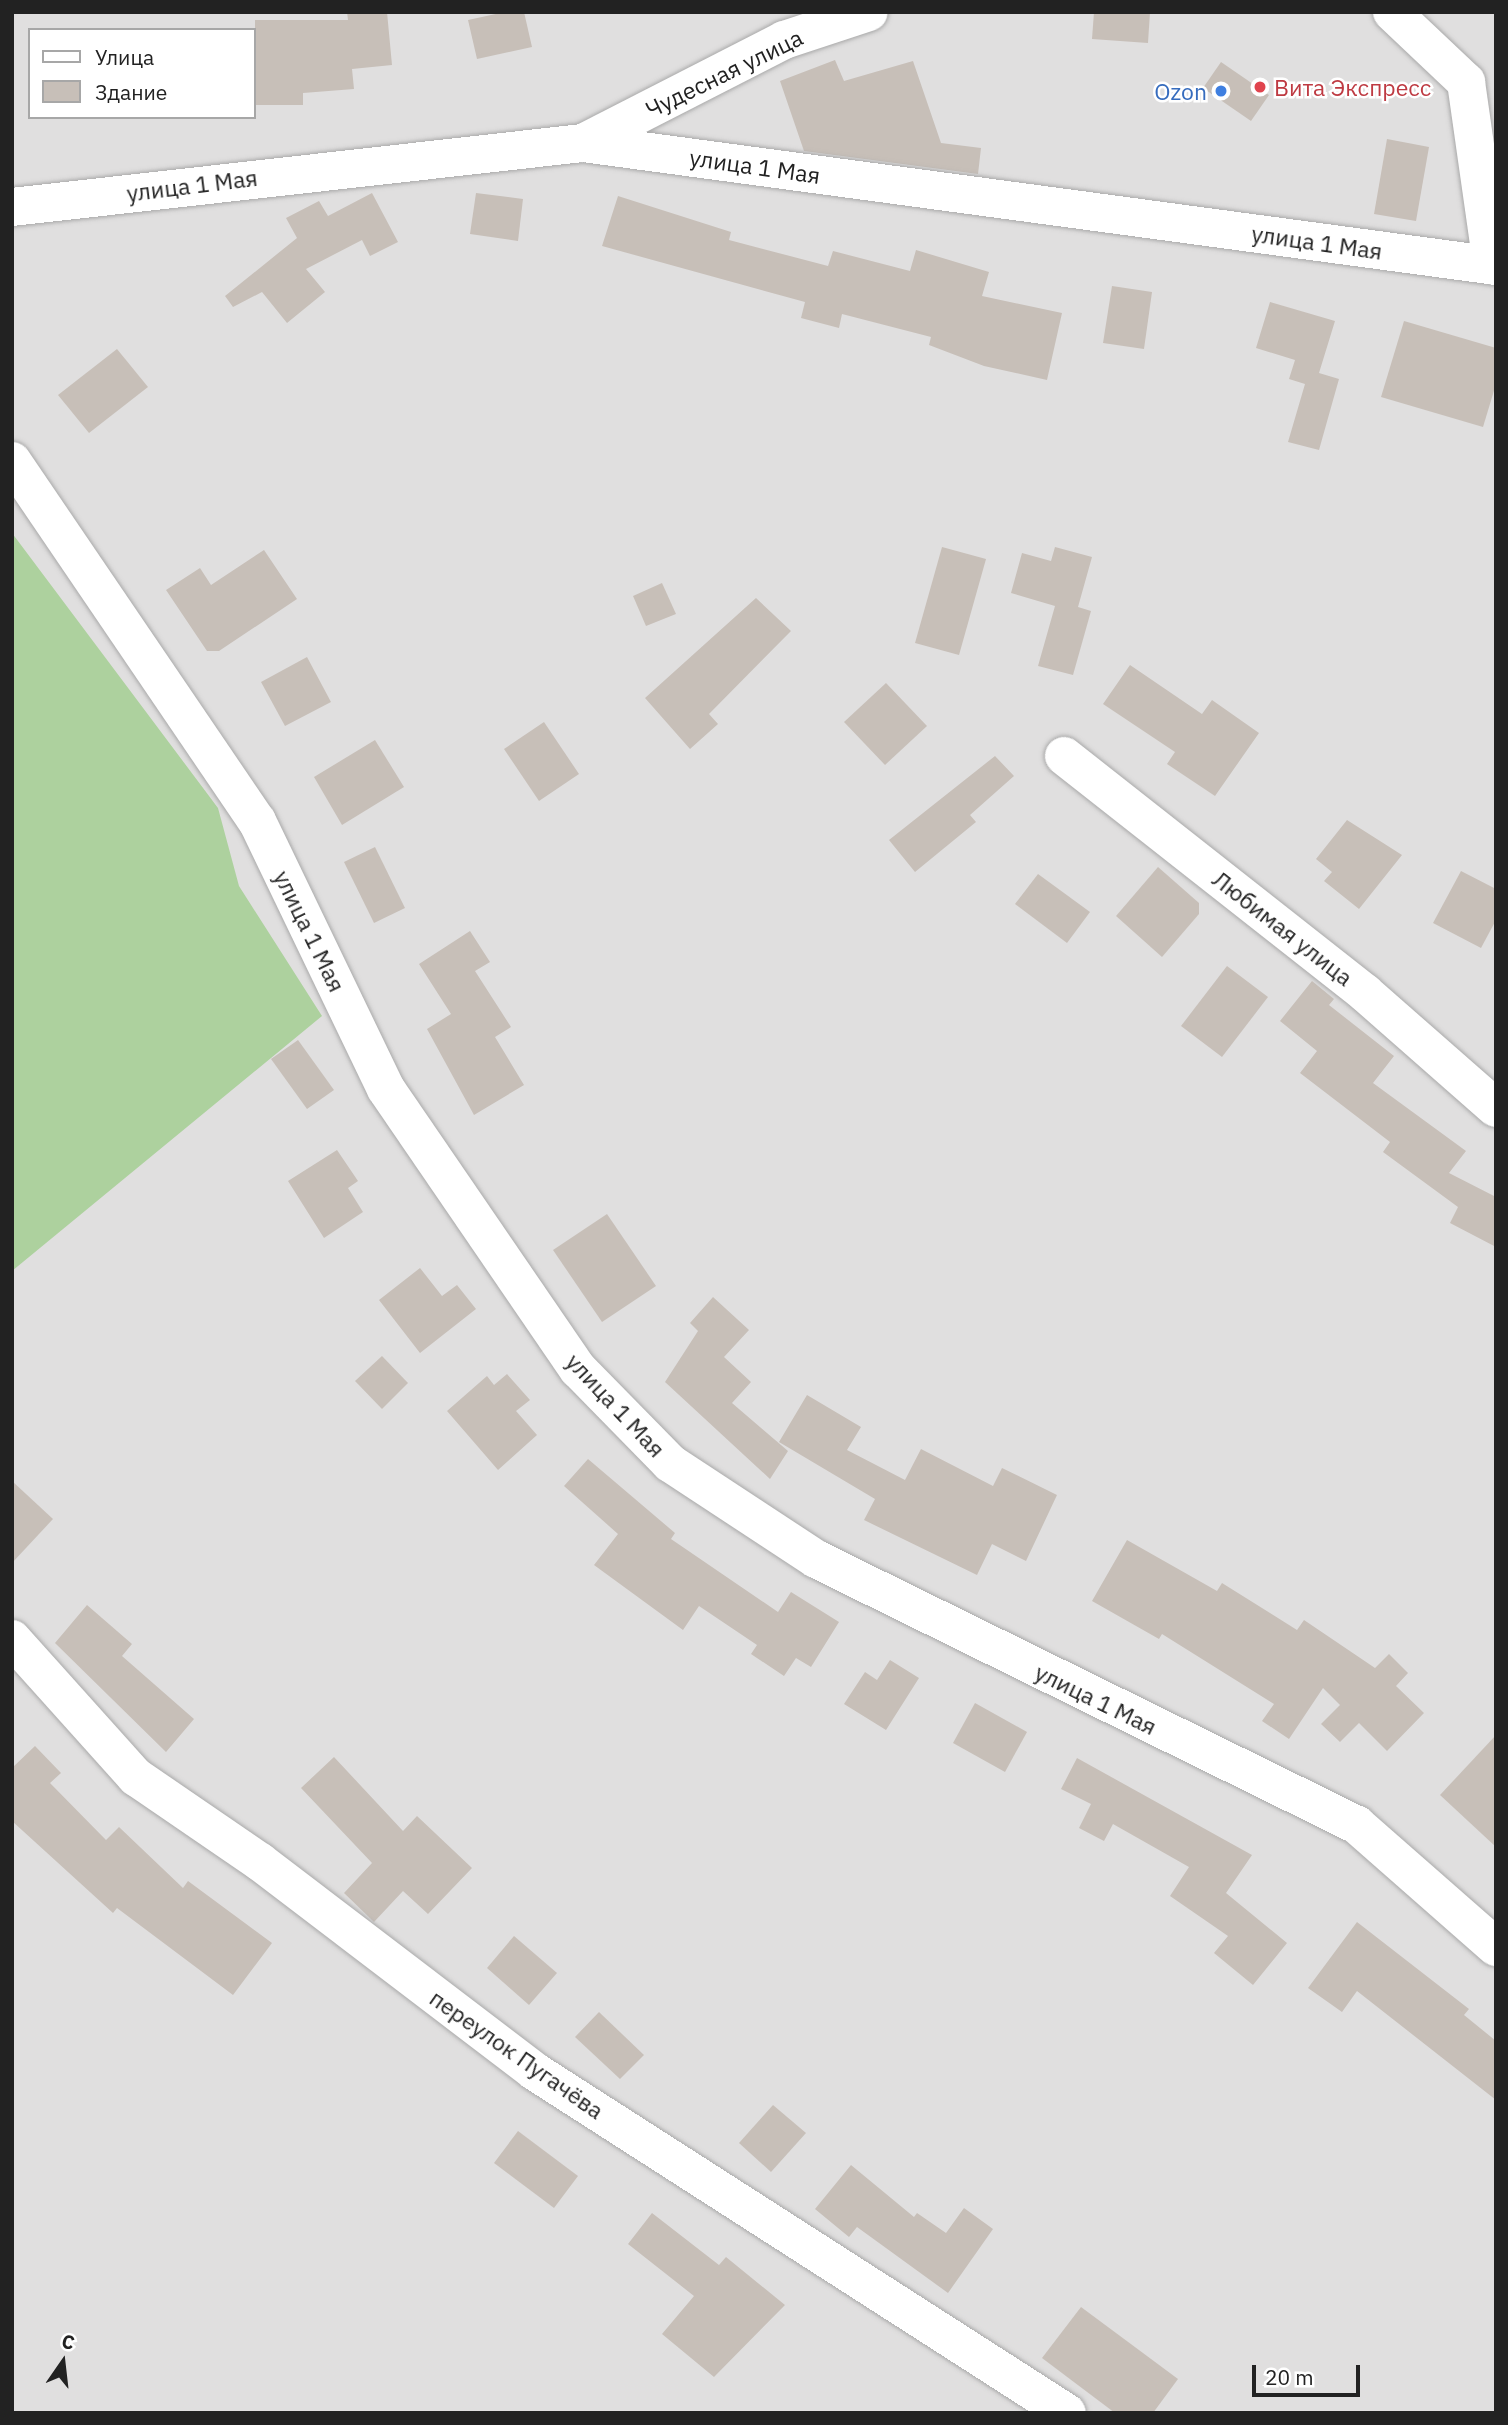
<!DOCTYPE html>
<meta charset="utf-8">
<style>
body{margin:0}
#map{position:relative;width:1508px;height:2425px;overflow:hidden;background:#f2efe9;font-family:"IBM Plex Sans",sans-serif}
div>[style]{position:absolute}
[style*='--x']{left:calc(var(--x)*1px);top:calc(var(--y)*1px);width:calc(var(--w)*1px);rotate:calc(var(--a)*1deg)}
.residential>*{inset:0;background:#e0dfdf}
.forest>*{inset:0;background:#add19e}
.building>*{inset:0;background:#c7bfb8}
.roads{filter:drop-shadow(0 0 2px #a9a9a9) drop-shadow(0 0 2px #a9a9a9)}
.minor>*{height:38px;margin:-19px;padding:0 19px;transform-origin:19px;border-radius:19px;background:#fff}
.dots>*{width:19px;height:19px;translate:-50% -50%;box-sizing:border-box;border:4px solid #fff;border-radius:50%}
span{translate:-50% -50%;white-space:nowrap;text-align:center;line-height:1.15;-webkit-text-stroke:5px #fff;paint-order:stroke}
.street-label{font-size:23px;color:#222}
.health-label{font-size:23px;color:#be3a42}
.left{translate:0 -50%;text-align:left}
.shop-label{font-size:23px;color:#366cbe}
.right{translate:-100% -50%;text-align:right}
.frame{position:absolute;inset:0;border:14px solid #222;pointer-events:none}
.legend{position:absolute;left:28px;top:28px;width:228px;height:91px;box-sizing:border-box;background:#fff;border:2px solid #a7a7a7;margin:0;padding:9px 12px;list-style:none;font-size:21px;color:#222}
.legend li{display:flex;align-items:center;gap:14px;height:35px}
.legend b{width:35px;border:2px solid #a7a7a7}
.north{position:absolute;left:28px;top:2327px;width:70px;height:70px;-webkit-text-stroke:5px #fff;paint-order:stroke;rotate:14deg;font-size:19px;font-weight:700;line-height:28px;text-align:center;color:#222}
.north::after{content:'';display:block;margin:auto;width:24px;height:32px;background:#222;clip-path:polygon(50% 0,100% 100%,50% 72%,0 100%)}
.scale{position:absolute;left:1252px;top:2365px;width:108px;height:32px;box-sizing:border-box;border:4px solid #222;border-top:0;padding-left:9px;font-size:21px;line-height:24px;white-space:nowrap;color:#222;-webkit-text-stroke:5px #fff;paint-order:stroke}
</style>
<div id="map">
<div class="residential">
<div style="clip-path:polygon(evenodd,12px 12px,1496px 12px,1496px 2413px,12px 2413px,12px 12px,30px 30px,254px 30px,254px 117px,30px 117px,30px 30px)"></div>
</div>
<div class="forest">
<div style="clip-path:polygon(12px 533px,218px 808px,239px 886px,322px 1016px,12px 1271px)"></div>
</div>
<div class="building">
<div style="clip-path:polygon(347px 12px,387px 12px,392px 65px,352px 69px,354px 89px,303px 93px,303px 105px,255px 105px,255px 20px,348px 20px)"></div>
<div style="clip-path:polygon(505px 12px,524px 12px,532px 47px,477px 59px,468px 20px)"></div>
<div style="clip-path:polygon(1094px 12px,1150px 12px,1148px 43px,1092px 39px)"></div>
<div style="clip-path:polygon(835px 60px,844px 81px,913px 61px,941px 143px,981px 148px,978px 174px,804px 151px,780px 81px)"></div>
<div style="clip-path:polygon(1221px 62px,1269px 95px,1251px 121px,1203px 88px)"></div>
<div style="clip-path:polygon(1387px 139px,1429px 147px,1416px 221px,1374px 214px)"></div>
<div style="clip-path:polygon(372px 193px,398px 242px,370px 256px,362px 240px,306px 269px,325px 292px,287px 323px,262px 292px,233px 307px,225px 296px,297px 238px,286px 218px,319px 201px,328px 216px)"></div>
<div style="clip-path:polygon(476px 193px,523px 199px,518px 241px,470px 234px)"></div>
<div style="clip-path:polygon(618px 196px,731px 232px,729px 240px,828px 266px,833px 251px,910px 271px,916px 250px,989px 272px,982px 296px,1062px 313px,1047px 380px,984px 366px,929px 345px,931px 337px,842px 314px,839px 328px,801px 318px,805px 302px,602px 246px)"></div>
<div style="clip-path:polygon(1112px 286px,1152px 292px,1144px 349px,1103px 343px)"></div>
<div style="clip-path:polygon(1270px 302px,1335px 321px,1319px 373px,1339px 379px,1319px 450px,1288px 442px,1305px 384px,1289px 379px,1295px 360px,1256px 348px)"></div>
<div style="clip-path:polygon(1404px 321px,1496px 348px,1496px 384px,1483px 427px,1381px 397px)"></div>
<div style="clip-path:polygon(117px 349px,148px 387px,89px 433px,58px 395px)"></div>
<div style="clip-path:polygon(942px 547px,986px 559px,959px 655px,915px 643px)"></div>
<div style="clip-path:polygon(1055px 547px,1092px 557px,1078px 607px,1091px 611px,1073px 675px,1038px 666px,1055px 606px,1011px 593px,1022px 553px,1051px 561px)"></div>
<div style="clip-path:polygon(264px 550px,297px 599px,219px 651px,207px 651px,166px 590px,200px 568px,211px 585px)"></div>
<div style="clip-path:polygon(662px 583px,676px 614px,646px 626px,633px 596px)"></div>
<div style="clip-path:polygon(756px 598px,791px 631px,709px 714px,718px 724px,690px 749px,645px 698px)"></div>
<div style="clip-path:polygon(307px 657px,331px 702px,285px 726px,261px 682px)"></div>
<div style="clip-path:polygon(1130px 665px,1202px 714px,1212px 700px,1259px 733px,1215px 796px,1167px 764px,1175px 752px,1103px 704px)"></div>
<div style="clip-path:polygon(886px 683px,927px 726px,885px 765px,844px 722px)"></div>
<div style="clip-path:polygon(544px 722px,579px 774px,539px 801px,504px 749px)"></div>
<div style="clip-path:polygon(375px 740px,404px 787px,342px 825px,314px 777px)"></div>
<div style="clip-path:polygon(995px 756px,1014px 776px,970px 815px,976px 822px,915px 872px,889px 840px)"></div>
<div style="clip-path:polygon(1347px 820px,1402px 855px,1359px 909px,1324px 881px,1332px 872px,1316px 859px)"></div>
<div style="clip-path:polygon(375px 847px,405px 908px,374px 923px,344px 862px)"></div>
<div style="clip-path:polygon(1158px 867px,1199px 903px,1199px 914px,1162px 957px,1116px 916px)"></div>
<div style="clip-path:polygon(1461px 871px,1496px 889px,1496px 920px,1481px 948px,1433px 923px)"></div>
<div style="clip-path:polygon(1038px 874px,1090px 912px,1067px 943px,1015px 904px)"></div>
<div style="clip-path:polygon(470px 931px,490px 962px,475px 971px,511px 1027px,495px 1037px,524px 1085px,474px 1115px,427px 1029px,451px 1014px,419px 964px)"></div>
<div style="clip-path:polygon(1227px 966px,1268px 997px,1222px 1057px,1181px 1026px)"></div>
<div style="clip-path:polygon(1312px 981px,1334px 999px,1329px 1005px,1394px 1056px,1373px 1083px,1466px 1151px,1449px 1173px,1496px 1197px,1496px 1247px,1450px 1223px,1458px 1207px,1383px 1152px,1390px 1142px,1300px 1073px,1317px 1051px,1280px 1021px)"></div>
<div style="clip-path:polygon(298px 1040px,334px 1090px,307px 1109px,271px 1059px)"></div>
<div style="clip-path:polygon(337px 1150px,358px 1181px,348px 1188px,363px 1212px,324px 1238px,288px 1181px)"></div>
<div style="clip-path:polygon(607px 1214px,656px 1286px,602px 1322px,553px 1250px)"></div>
<div style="clip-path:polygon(420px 1268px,442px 1296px,457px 1285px,476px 1309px,420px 1353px,379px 1300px)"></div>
<div style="clip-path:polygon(713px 1297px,749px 1330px,724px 1357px,751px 1382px,732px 1403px,788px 1451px,770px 1479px,665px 1382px,698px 1331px,690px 1323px)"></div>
<div style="clip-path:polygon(382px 1356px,408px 1383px,382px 1409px,355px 1381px)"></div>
<div style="clip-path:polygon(507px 1374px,530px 1400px,516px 1411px,537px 1435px,498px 1470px,447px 1411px,487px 1376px,494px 1385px)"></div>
<div style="clip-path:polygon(807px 1395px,861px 1427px,847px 1450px,905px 1480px,921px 1449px,993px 1486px,1002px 1468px,1057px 1495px,1026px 1561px,992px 1544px,977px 1575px,864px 1520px,875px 1499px,779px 1442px)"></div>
<div style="clip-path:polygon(588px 1459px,675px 1533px,671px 1539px,778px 1612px,791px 1592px,839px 1622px,811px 1667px,796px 1658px,784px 1676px,751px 1654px,757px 1645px,699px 1606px,683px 1630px,594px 1565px,618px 1534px,564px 1486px)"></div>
<div style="clip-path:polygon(12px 1481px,53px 1519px,12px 1563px)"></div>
<div style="clip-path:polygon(1127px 1540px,1217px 1591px,1222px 1583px,1297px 1630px,1304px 1620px,1375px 1668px,1389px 1654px,1408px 1673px,1396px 1686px,1424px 1713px,1387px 1751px,1359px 1723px,1340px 1742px,1321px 1724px,1340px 1705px,1323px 1688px,1289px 1739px,1262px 1721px,1274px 1704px,1162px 1634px,1159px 1639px,1092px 1601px)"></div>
<div style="clip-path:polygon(87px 1605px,132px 1644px,122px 1656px,194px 1719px,166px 1752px,55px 1643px)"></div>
<div style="clip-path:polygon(890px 1660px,919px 1678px,886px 1730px,844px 1704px,865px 1672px,877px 1680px)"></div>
<div style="clip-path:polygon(975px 1703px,1027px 1732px,1005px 1772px,953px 1743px)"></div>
<div style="clip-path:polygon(1496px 1735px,1496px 1847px,1440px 1795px)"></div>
<div style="clip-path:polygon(35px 1746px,61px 1773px,50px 1783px,106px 1840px,119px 1827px,183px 1888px,188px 1881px,272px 1943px,233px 1995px,117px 1908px,113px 1913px,12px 1821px,12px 1768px)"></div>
<div style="clip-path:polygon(334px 1757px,403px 1831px,417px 1816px,472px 1868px,428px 1914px,403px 1891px,374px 1922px,344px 1893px,372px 1863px,301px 1788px)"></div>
<div style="clip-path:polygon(1077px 1758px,1252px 1855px,1226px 1893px,1287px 1943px,1253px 1985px,1214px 1953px,1228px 1936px,1170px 1896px,1189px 1867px,1113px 1824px,1104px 1841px,1079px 1828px,1091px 1804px,1061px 1789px)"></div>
<div style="clip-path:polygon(1357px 1922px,1469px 2009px,1464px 2015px,1496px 2041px,1496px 2100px,1357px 1991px,1342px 2012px,1308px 1988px)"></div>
<div style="clip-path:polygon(514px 1936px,557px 1973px,529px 2005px,487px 1968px)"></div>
<div style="clip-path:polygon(599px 2012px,644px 2055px,620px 2079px,575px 2037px)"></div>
<div style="clip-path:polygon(773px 2105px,806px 2133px,771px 2172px,739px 2143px)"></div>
<div style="clip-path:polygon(518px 2131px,578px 2176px,554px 2208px,494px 2163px)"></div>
<div style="clip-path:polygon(851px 2165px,914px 2217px,917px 2213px,946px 2233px,964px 2208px,993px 2229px,948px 2293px,857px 2227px,849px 2237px,815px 2209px)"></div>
<div style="clip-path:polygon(652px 2213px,719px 2265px,726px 2257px,785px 2305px,714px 2377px,662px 2334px,694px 2296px,628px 2244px)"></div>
<div style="clip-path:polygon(1081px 2307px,1178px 2379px,1153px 2413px,1115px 2413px,1042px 2358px)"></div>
</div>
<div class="roads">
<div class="minor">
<div style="--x:1392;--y:12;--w:102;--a:43.4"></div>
<div style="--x:1466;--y:82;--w:185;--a:81.9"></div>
<div style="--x:583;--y:143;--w:226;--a:-27.1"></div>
<div style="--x:784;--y:40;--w:89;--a:-18.2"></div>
<div style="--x:12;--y:207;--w:575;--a:-6.4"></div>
<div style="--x:583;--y:143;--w:921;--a:7.67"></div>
<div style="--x:12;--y:461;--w:435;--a:55.8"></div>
<div style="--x:257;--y:821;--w:297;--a:64.3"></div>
<div style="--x:386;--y:1089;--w:340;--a:55.6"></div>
<div style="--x:578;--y:1369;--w:132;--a:45.6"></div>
<div style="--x:670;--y:1463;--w:175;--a:33.3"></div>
<div style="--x:816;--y:1559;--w:603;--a:26.18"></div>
<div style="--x:1357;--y:1825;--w:185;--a:41.3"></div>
<div style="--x:1064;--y:756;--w:383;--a:38.2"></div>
<div style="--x:1365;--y:993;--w:174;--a:41.3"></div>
<div style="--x:12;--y:1639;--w:186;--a:48.1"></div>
<div style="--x:136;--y:1777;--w:150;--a:34.4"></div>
<div style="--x:260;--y:1862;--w:345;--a:37.3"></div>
<div style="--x:534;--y:2071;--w:633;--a:32.69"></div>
</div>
</div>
<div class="dots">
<div style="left:1260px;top:87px;background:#e0444e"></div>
<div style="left:1221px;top:91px;background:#3f7fe0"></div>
</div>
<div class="street-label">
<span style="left:724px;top:73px;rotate:-26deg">Чудесная улица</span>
<span style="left:755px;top:166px;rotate:8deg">улица 1 Мая</span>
<span style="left:192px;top:185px;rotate:-7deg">улица 1 Мая</span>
<span style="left:1317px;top:242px;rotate:8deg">улица 1 Мая</span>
<span style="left:1283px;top:928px;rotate:38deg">Любимая улица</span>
<span style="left:310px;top:931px;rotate:64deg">улица 1 Мая</span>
<span style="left:616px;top:1405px;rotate:47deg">улица 1 Мая</span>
<span style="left:1096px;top:1699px;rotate:26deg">улица 1 Мая</span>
<span style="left:517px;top:2054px;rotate:35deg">переулок Пугачёва</span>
</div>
<div class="health-label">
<span class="left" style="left:1274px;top:87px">Вита Экспресс</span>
</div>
<div class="shop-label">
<span class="right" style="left:1207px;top:91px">Ozon</span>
</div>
<div class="frame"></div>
<ul class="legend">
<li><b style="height:9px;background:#fff"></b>Улица</li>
<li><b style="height:19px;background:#c7bfb8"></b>Здание</li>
</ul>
<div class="north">С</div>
<div class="scale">20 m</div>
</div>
